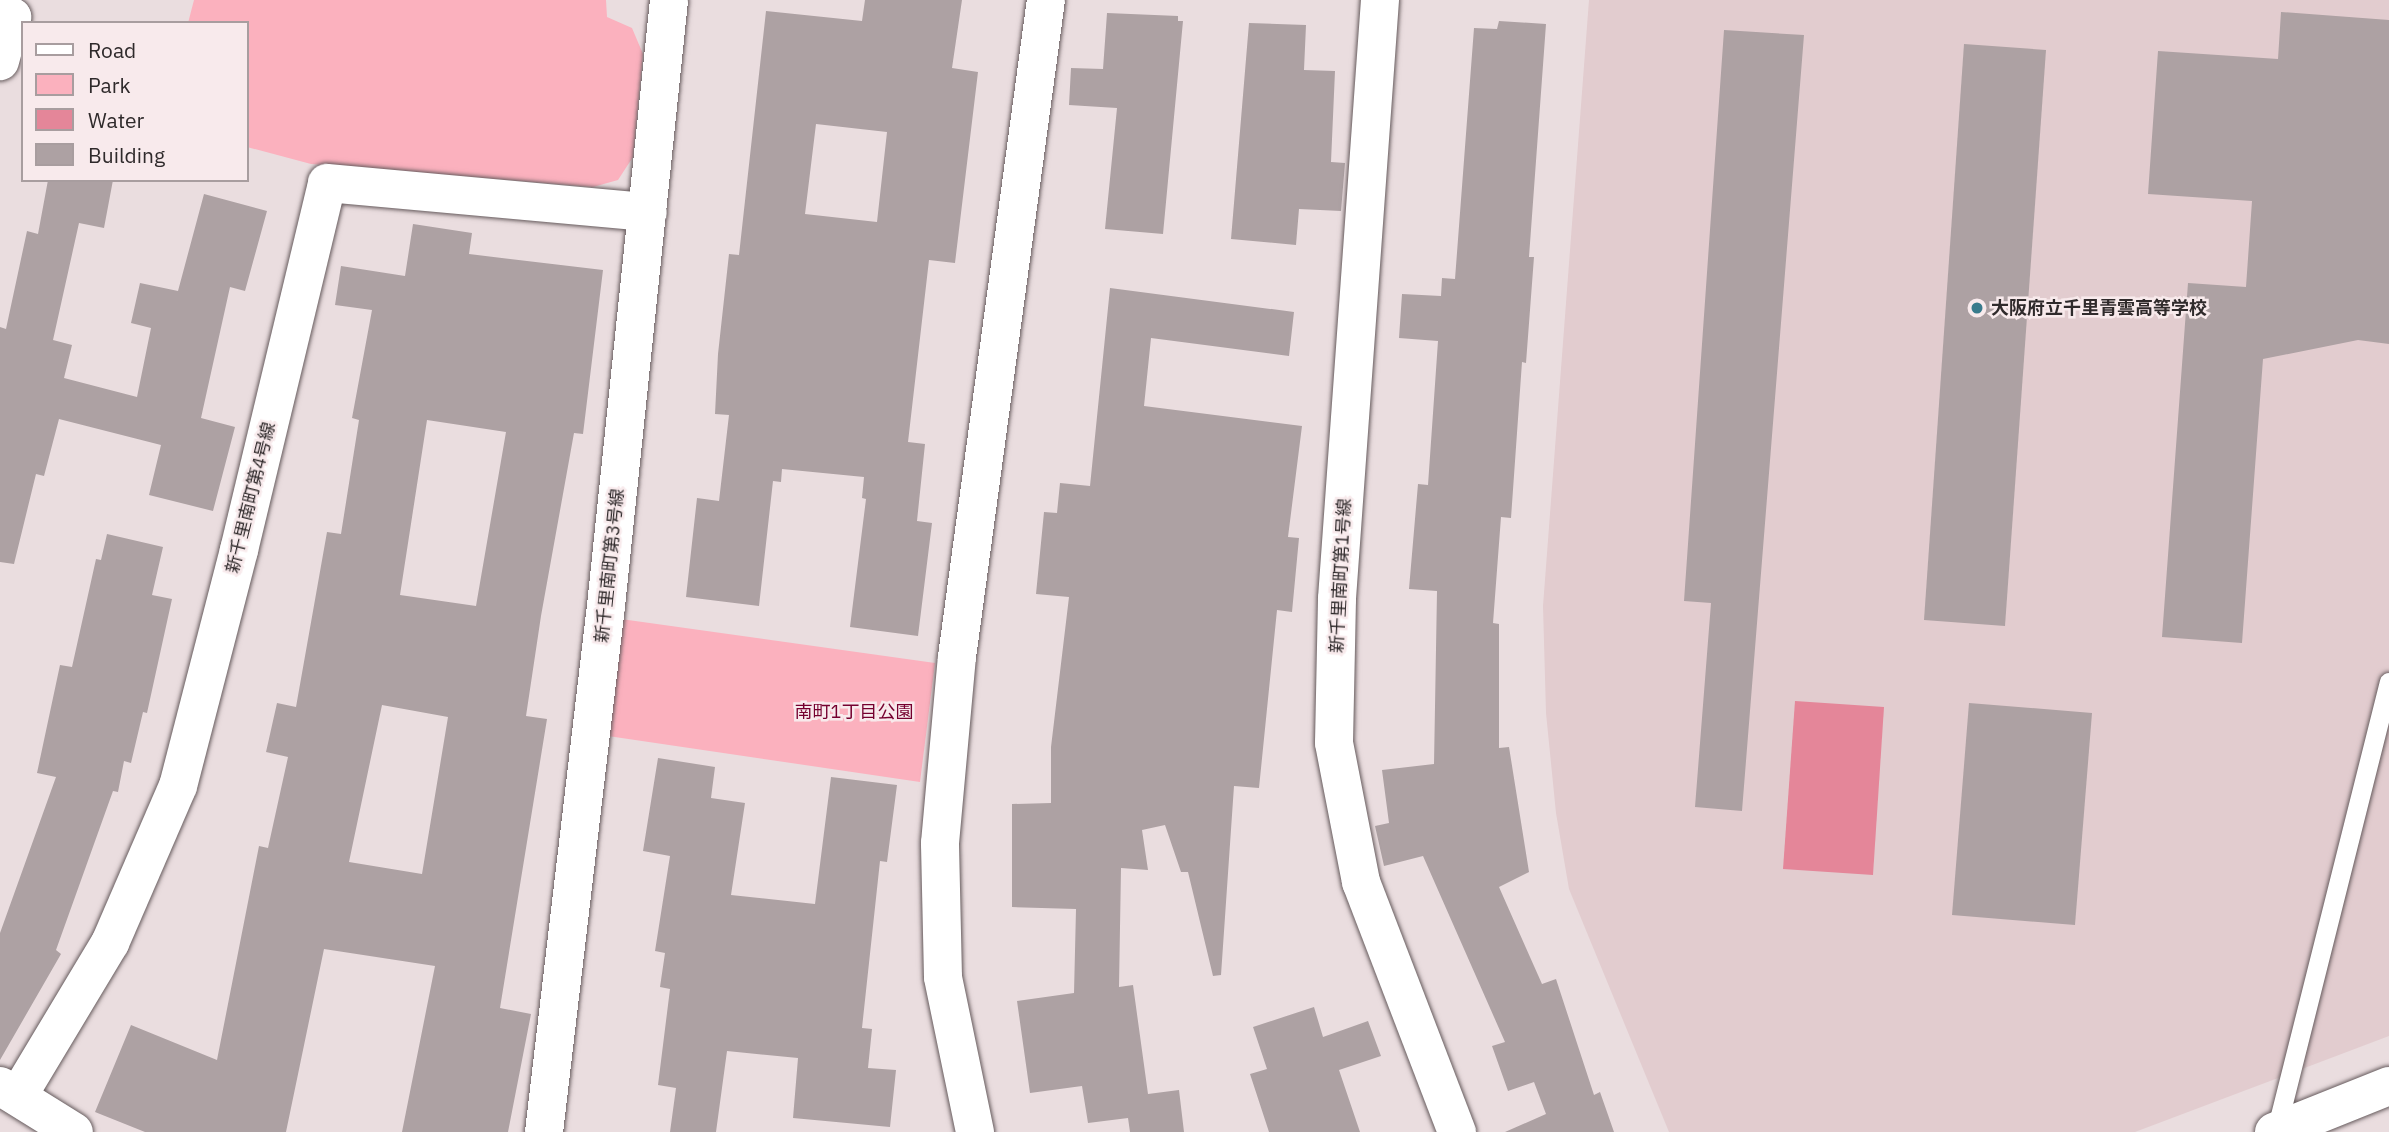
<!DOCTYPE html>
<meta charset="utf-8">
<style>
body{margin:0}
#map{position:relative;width:2389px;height:1132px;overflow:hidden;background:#eadddf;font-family:"IBM Plex Sans","Noto Sans JP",sans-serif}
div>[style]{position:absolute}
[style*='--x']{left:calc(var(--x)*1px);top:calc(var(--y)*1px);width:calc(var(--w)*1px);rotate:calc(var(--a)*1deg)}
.built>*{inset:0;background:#e2cccf}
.green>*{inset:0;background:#fbb1be}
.water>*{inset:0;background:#e48699}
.building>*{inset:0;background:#ada1a3}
.roads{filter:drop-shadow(0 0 2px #665b5d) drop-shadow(0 0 2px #665b5d)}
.service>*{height:19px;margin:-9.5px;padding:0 9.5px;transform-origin:9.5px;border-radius:9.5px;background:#fff}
.minor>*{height:38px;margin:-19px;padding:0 19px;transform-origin:19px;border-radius:19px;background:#fff}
.tertiary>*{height:38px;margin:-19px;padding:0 19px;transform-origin:19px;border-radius:19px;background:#fff}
.dots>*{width:19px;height:19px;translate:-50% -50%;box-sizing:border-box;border:4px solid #f8eaec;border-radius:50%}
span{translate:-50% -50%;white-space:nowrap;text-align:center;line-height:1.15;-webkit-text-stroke:5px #f8eaec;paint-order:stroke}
.poi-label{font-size:18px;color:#2f2a2b;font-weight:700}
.left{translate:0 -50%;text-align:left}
.street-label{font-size:18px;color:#2f2a2b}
.park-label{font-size:18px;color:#75002f}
.legend{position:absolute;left:21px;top:21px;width:228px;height:161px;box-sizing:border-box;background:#f8eaec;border:2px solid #a89d9f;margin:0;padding:9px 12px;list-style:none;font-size:21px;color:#2f2a2b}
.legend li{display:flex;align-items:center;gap:14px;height:35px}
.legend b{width:35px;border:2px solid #a89d9f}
</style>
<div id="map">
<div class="built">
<div style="clip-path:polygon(1589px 0,2389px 0,2389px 1036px,2135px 1132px,1669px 1132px,1569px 889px,1556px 813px,1546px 713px,1543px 606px)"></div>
</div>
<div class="green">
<div style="clip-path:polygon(194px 0,606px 0,607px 17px,632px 28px,643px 54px,633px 157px,618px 180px,593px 187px,311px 164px,247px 147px,247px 23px,188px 23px)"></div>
<div style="clip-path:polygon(621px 619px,935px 663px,920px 782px,608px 736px)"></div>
</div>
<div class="water">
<div style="clip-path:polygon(1795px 701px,1884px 707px,1873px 875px,1783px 869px)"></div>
</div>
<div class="building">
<div style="clip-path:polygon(evenodd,865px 0,962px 0,952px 68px,978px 72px,955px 263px,929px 260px,908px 442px,925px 444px,917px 521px,932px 523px,918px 636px,850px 627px,866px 499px,862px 498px,864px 477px,782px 469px,781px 482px,773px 481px,759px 606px,686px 597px,697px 498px,719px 501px,729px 415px,715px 414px,718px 354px,729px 254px,739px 255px,766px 11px,862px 21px,865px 0,816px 124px,887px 132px,877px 222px,805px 214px,816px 124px)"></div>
<div style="clip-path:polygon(2281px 12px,2389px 20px,2389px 344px,2358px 340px,2263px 359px,2242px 643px,2162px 637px,2188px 283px,2246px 287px,2252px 201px,2148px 194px,2158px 51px,2278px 59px)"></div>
<div style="clip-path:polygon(1107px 13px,1178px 16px,1178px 21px,1183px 21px,1163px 234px,1105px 229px,1117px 108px,1069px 105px,1071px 68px,1103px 69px)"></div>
<div style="clip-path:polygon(1499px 21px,1546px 24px,1529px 257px,1534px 257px,1526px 363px,1522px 362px,1511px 518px,1501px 517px,1493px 623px,1499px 624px,1499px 748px,1509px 747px,1529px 872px,1499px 887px,1542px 984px,1556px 979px,1594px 1095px,1600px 1092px,1614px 1132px,1505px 1132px,1546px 1114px,1534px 1082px,1508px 1091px,1492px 1046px,1505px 1042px,1423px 856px,1384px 866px,1375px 826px,1389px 823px,1382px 770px,1434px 764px,1437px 591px,1409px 589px,1418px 484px,1428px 485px,1438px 341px,1399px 338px,1402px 294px,1441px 296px,1442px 278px,1455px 279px,1474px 28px,1497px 29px)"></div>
<div style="clip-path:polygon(1249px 23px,1306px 25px,1304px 70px,1335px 71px,1331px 162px,1345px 163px,1341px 211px,1299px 209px,1296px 245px,1231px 239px)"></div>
<div style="clip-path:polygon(1724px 30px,1804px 35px,1742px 811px,1695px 807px,1711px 603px,1684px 601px)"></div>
<div style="clip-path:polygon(1964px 44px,2046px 50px,2005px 626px,1924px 620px)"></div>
<div style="clip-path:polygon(48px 180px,113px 180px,104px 228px,79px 223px,53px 340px,72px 345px,64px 378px,137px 397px,151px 328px,131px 323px,140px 283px,178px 291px,204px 194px,267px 211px,245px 291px,230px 287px,201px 418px,235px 427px,213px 511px,149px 495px,161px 445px,59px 419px,44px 476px,36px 474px,14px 564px,0 562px,0 327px,6px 329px,27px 231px,38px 234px)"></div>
<div style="clip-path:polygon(evenodd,413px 224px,472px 233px,469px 254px,603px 270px,583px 434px,574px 433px,541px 616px,526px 716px,547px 719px,500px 1008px,531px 1014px,508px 1132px,402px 1132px,435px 966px,324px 949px,286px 1132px,145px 1132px,95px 1112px,131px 1025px,217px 1060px,259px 846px,268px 848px,288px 757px,266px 752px,277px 703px,296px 707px,327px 532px,341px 534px,359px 420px,352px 418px,372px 310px,335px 305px,341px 266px,405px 276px,413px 224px,427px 420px,506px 432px,476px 606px,400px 595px,427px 420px,413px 224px,382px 705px,448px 717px,422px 874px,349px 862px,382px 705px)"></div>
<div style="clip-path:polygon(1110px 288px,1294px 312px,1289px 356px,1151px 338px,1144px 406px,1302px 426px,1288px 537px,1299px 538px,1292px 612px,1277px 610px,1259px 788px,1234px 786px,1221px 975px,1213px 976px,1188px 872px,1181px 872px,1165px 825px,1142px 830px,1148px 870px,1121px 868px,1119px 987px,1133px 985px,1148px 1094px,1179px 1090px,1184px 1132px,1130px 1132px,1128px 1118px,1088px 1123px,1082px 1086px,1030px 1093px,1017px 1001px,1074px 993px,1076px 909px,1012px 907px,1012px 804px,1051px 803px,1051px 747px,1069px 597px,1036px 594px,1044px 512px,1057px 513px,1060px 483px,1090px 486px)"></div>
<div style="clip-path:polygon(107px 534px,163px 547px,152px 595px,172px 599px,147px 713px,143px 712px,131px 763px,124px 761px,118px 792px,113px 791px,56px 950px,61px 954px,0 1060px,0 933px,56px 777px,37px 773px,60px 665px,72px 667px,96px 559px,101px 560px)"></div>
<div style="clip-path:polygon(1969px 703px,2092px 713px,2075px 925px,1952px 915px)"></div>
<div style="clip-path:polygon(658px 758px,715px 767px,711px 798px,745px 803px,731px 895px,815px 904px,831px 777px,897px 785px,887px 862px,880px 861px,862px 1028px,872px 1029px,868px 1068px,896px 1070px,890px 1127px,793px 1118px,798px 1058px,727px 1051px,716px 1132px,670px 1132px,676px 1088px,658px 1085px,670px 989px,660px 987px,665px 953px,655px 951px,670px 856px,643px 851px)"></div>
<div style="clip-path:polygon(1314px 1007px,1323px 1037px,1368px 1021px,1381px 1056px,1339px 1070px,1360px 1132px,1269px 1132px,1250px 1074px,1267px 1069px,1253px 1027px)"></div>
</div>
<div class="roads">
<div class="service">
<div style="--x:2276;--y:1131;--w:463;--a:-75.9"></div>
</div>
<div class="minor">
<div style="--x:1380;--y:0;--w:601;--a:94.11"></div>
<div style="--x:1337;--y:599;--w:144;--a:91.2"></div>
<div style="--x:1334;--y:743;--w:142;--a:79"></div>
<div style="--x:1361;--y:882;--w:268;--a:69"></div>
<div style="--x:0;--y:13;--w:13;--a:18"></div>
<div style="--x:12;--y:17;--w:46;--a:105.3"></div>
<div style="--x:0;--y:1086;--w:87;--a:31.9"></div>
<div style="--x:18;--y:1096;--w:179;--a:-59"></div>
<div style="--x:110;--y:943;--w:171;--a:-66.6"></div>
<div style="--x:178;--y:786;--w:244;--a:-75.5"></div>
<div style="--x:239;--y:550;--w:377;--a:-76.5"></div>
<div style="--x:327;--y:183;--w:322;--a:5.2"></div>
<div style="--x:544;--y:1132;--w:530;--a:-83.28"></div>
<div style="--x:606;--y:606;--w:609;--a:-84.06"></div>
<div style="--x:975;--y:1132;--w:158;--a:-101.7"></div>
<div style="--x:943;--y:977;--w:134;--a:-91.3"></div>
<div style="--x:940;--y:843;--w:187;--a:-84.8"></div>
<div style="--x:957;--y:657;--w:663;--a:-82.29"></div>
</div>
<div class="tertiary">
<div style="--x:2274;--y:1132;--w:124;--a:-21.8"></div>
</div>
</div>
<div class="dots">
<div style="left:1977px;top:308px;background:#397b8c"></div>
</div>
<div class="poi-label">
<span class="left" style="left:1991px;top:308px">大阪府立千里青雲高等学校</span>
</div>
<div class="street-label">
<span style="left:251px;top:498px;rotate:-76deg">新千里南町第4号線</span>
<span style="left:610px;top:566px;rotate:-84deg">新千里南町第3号線</span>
<span style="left:1341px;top:576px;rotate:-87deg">新千里南町第1号線</span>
</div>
<div class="park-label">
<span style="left:854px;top:712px">南町1丁目公園</span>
</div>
<ul class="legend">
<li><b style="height:9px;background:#fff"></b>Road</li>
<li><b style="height:19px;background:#fbb1be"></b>Park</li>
<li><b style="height:19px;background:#e48699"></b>Water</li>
<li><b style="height:19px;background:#ada1a3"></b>Building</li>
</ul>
</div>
